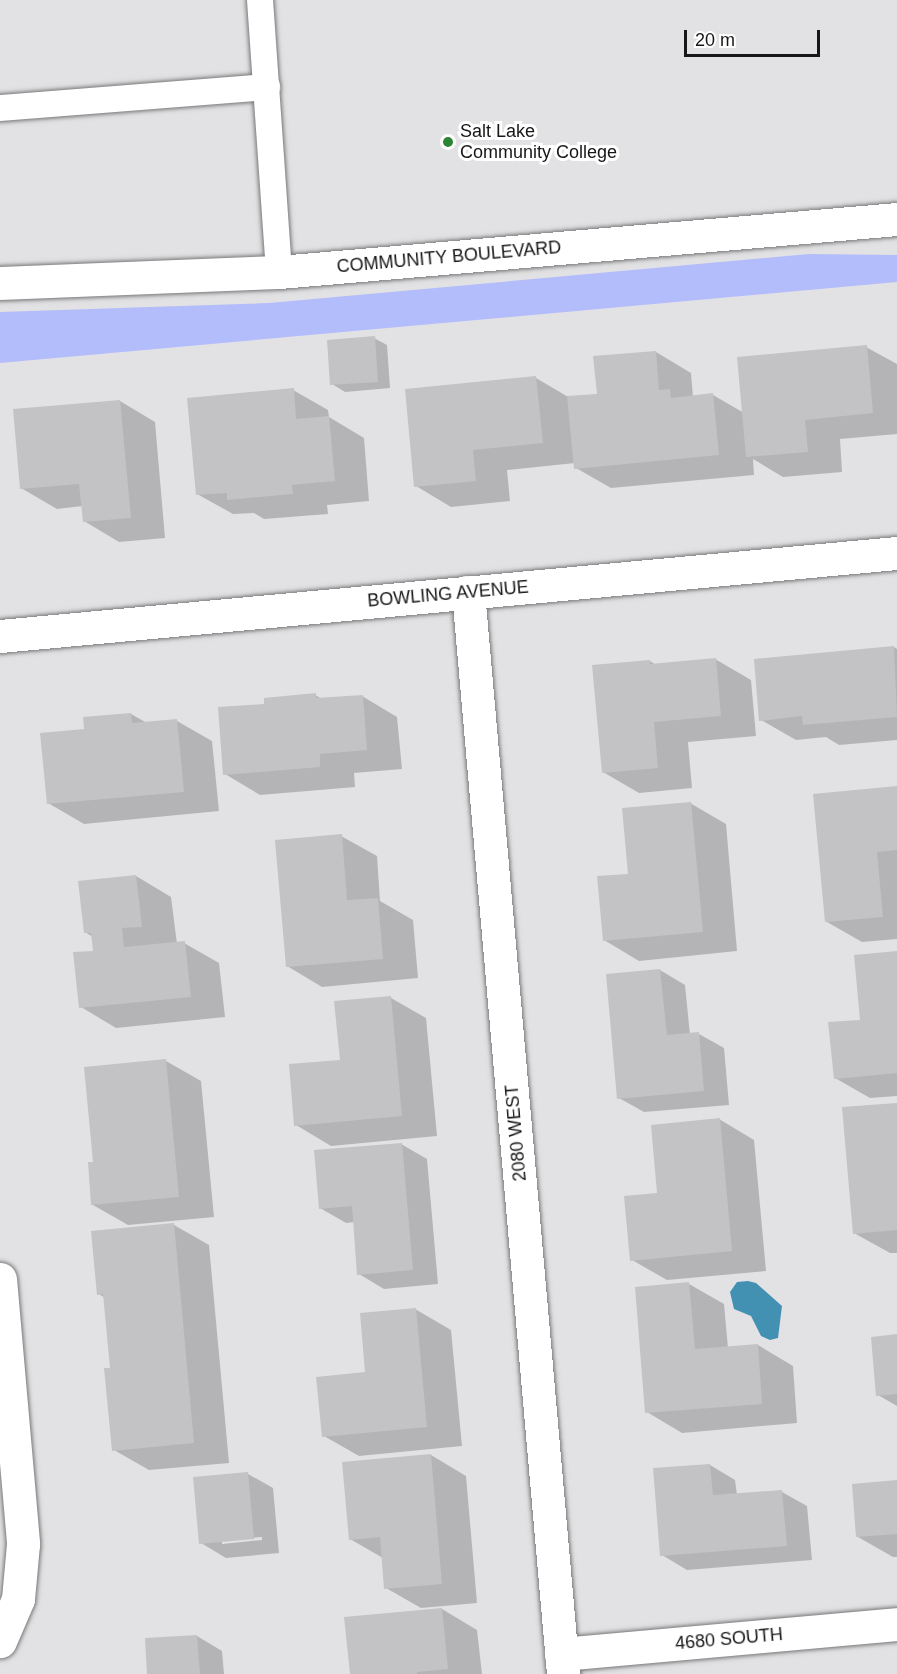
<!DOCTYPE html>
<style>
body{margin:0}
#map{position:relative;width:897px;height:1674px;overflow:hidden;background:#e2e2e4;font-family:Helvetica,sans-serif}
div>[style]{position:absolute}
[style*='--x']{left:calc(var(--x)*1px);top:calc(var(--y)*1px);width:calc(var(--w)*1px);rotate:calc(var(--a)*1deg)}
.green>*{inset:0;background:#b4bdfb}
.water>*{inset:0;background:#4291b3}
.shadow>*{inset:0;background:#0003}
.building>*{inset:0;background:#c3c2c4}
.roads{filter:drop-shadow(0 0 2px #78797a) drop-shadow(0 0 2px #78797a)}
.service>*{height:26px;margin:-13px;padding:0 13px;transform-origin:13px;border-radius:13px;background:#fff}
.minor>*{height:33px;margin:-16.5px;padding:0 16.5px;transform-origin:16.5px;border-radius:16.5px;background:#fff}
.tertiary>*{height:33px;margin:-16.5px;padding:0 16.5px;transform-origin:16.5px;border-radius:16.5px;background:#fff}
.dots>*{width:16px;height:16px;translate:-50% -50%;box-sizing:border-box;border:3px solid #fff;border-radius:50%}
span{translate:-50% -50%;white-space:nowrap;text-align:center;line-height:1.15;-webkit-text-stroke:6px #fff;paint-order:stroke}
.poi-label{font-size:18px;color:#171718}
.left{translate:0 -50%;text-align:left}
.street-label{font-size:18px;color:#171718}
.scale{position:absolute;left:684px;top:30px;width:136px;height:27px;box-sizing:border-box;border:3px solid #171718;border-top:0;padding-left:8px;font-size:18px;line-height:21px;white-space:nowrap;color:#171718;-webkit-text-stroke:4px #fff;paint-order:stroke}
</style>
<div id="map">
<div class="green">
<div style="clip-path:polygon(809px 254px,897px 255px,897px 282px,0 363px,0 312px,269px 303px)"></div>
</div>
<div class="water">
<div style="clip-path:polygon(748px 1281px,756px 1283px,782px 1306px,778px 1338px,770px 1340px,761px 1336px,751px 1316px,734px 1309px,730px 1292px,737px 1282px)"></div>
</div>
<div class="shadow">
<div style="clip-path:polygon(374px 338px,387px 345px,390px 388px,345px 392px,332px 384px)"></div>
<div style="clip-path:polygon(866px 347px,897px 364px,897px 434px,840px 439px,842px 472px,783px 477px,753px 459px,754px 475px,611px 488px,576px 468px,575px 463px,507px 470px,510px 501px,451px 507px,416px 486px,536px 378px,570px 398px,598px 395px,656px 352px,691px 373px,693px 397px,713px 395px,744px 413px)"></div>
<div style="clip-path:polygon(293px 390px,328px 410px,329px 417px,364px 438px,369px 501px,327px 505px,328px 514px,264px 519px,254px 513px,233px 514px,197px 494px)"></div>
<div style="clip-path:polygon(120px 401px,155px 422px,165px 538px,119px 542px,84px 521px,83px 506px,57px 509px,21px 488px)"></div>
<div style="clip-path:polygon(894px 647px,897px 649px,897px 740px,839px 745px,826px 737px,796px 740px,761px 720px)"></div>
<div style="clip-path:polygon(715px 659px,751px 680px,756px 736px,688px 742px,692px 788px,639px 793px,603px 772px,650px 661px,656px 665px)"></div>
<div style="clip-path:polygon(315px 695px,322px 699px,362px 696px,397px 717px,402px 769px,354px 773px,355px 787px,260px 795px,225px 774px)"></div>
<div style="clip-path:polygon(131px 714px,147px 723px,177px 721px,212px 741px,219px 811px,84px 824px,48px 803px,85px 730px)"></div>
<div style="clip-path:polygon(897px 788px,897px 939px,862px 942px,827px 922px)"></div>
<div style="clip-path:polygon(690px 803px,726px 824px,737px 951px,639px 961px,604px 940px,629px 875px)"></div>
<div style="clip-path:polygon(341px 836px,377px 856px,380px 901px,413px 920px,418px 978px,322px 987px,287px 966px)"></div>
<div style="clip-path:polygon(136px 876px,171px 897px,177px 944px,184px 943px,219px 963px,225px 1017px,116px 1028px,81px 1007px,95px 952px,93px 937px,85px 932px,80px 882px)"></div>
<div style="clip-path:polygon(897px 953px,897px 1096px,870px 1098px,835px 1078px)"></div>
<div style="clip-path:polygon(660px 970px,685px 985px,690px 1035px,699px 1034px,724px 1048px,729px 1105px,644px 1112px,619px 1098px)"></div>
<div style="clip-path:polygon(391px 998px,426px 1018px,437px 1136px,331px 1146px,296px 1125px)"></div>
<div style="clip-path:polygon(166px 1061px,201px 1081px,214px 1217px,128px 1225px,93px 1205px,94px 1163px,86px 1068px)"></div>
<div style="clip-path:polygon(897px 1104px,897px 1253px,890px 1253px,854px 1233px)"></div>
<div style="clip-path:polygon(719px 1119px,754px 1140px,766px 1271px,667px 1280px,632px 1260px,659px 1195px)"></div>
<div style="clip-path:polygon(401px 1144px,427px 1159px,438px 1284px,384px 1289px,359px 1274px,355px 1222px,346px 1223px,320px 1208px)"></div>
<div style="clip-path:polygon(174px 1225px,209px 1245px,229px 1463px,149px 1470px,114px 1450px,112px 1369px,105px 1298px,99px 1294px,93px 1232px)"></div>
<div style="clip-path:polygon(689px 1284px,724px 1304px,728px 1348px,758px 1345px,793px 1366px,797px 1423px,682px 1433px,647px 1412px)"></div>
<div style="clip-path:polygon(415px 1309px,451px 1330px,462px 1446px,359px 1456px,324px 1436px)"></div>
<div style="clip-path:polygon(897px 1336px,897px 1406px,878px 1395px)"></div>
<div style="clip-path:polygon(431px 1455px,466px 1476px,477px 1603px,421px 1608px,386px 1588px,383px 1558px,350px 1539px)"></div>
<div style="clip-path:polygon(710px 1465px,735px 1480px,737px 1495px,782px 1492px,807px 1506px,812px 1560px,687px 1570px,662px 1555px,655px 1469px)"></div>
<div style="clip-path:polygon(evenodd,248px 1474px,273px 1488px,279px 1553px,226px 1558px,201px 1543px,248px 1474px,262px 1537px,262px 1540px,222px 1544px,222px 1540px,262px 1537px)"></div>
<div style="clip-path:polygon(897px 1481px,897px 1557px,893px 1557px,858px 1537px)"></div>
<div style="clip-path:polygon(442px 1609px,477px 1630px,482px 1674px,351px 1674px,346px 1619px)"></div>
<div style="clip-path:polygon(197px 1636px,222px 1651px,224px 1674px,149px 1674px)"></div>
</div>
<div class="building">
<div style="clip-path:polygon(375px 336px,378px 382px,330px 385px,327px 340px)"></div>
<div style="clip-path:polygon(867px 345px,873px 413px,805px 420px,808px 452px,746px 457px,737px 357px)"></div>
<div style="clip-path:polygon(656px 351px,659px 390px,670px 389px,671px 398px,713px 393px,719px 455px,574px 469px,567px 396px,597px 394px,593px 356px)"></div>
<div style="clip-path:polygon(536px 376px,543px 443px,473px 450px,476px 481px,414px 487px,405px 389px)"></div>
<div style="clip-path:polygon(294px 388px,296px 419px,329px 416px,335px 481px,292px 485px,293px 494px,227px 500px,227px 493px,196px 495px,187px 398px)"></div>
<div style="clip-path:polygon(120px 400px,131px 518px,83px 522px,79px 484px,20px 489px,13px 409px)"></div>
<div style="clip-path:polygon(894px 646px,897px 717px,803px 725px,802px 716px,759px 721px,754px 659px)"></div>
<div style="clip-path:polygon(716px 658px,721px 716px,654px 722px,658px 768px,602px 773px,592px 665px,650px 660px,650px 664px)"></div>
<div style="clip-path:polygon(316px 693px,316px 698px,363px 695px,367px 750px,320px 754px,320px 767px,223px 775px,218px 707px,264px 704px,264px 698px)"></div>
<div style="clip-path:polygon(131px 713px,132px 723px,177px 719px,184px 792px,47px 804px,40px 733px,84px 729px,83px 717px)"></div>
<div style="clip-path:polygon(897px 786px,897px 850px,877px 852px,883px 917px,825px 922px,813px 794px)"></div>
<div style="clip-path:polygon(691px 802px,703px 932px,603px 941px,597px 876px,628px 874px,622px 808px)"></div>
<div style="clip-path:polygon(342px 834px,347px 900px,378px 898px,383px 959px,286px 967px,275px 840px)"></div>
<div style="clip-path:polygon(136px 875px,142px 927px,122px 928px,124px 947px,185px 941px,191px 997px,79px 1008px,73px 952px,93px 951px,91px 933px,84px 933px,78px 881px)"></div>
<div style="clip-path:polygon(897px 951px,897px 1073px,834px 1079px,828px 1022px,860px 1020px,854px 955px)"></div>
<div style="clip-path:polygon(660px 969px,667px 1035px,699px 1032px,704px 1091px,617px 1099px,606px 974px)"></div>
<div style="clip-path:polygon(391px 996px,402px 1116px,294px 1126px,289px 1064px,340px 1060px,334px 1001px)"></div>
<div style="clip-path:polygon(166px 1059px,179px 1197px,91px 1205px,88px 1162px,93px 1162px,84px 1067px)"></div>
<div style="clip-path:polygon(897px 1103px,897px 1230px,853px 1234px,842px 1107px)"></div>
<div style="clip-path:polygon(720px 1118px,732px 1251px,630px 1261px,624px 1196px,657px 1193px,651px 1125px)"></div>
<div style="clip-path:polygon(402px 1143px,413px 1270px,357px 1275px,352px 1206px,319px 1209px,314px 1150px)"></div>
<div style="clip-path:polygon(174px 1223px,194px 1443px,112px 1451px,104px 1368px,110px 1368px,103px 1294px,97px 1295px,91px 1231px)"></div>
<div style="clip-path:polygon(689px 1282px,695px 1349px,758px 1344px,762px 1404px,645px 1413px,635px 1287px)"></div>
<div style="clip-path:polygon(416px 1308px,427px 1427px,322px 1437px,316px 1377px,365px 1372px,360px 1313px)"></div>
<div style="clip-path:polygon(897px 1334px,897px 1394px,876px 1396px,871px 1337px)"></div>
<div style="clip-path:polygon(431px 1454px,442px 1584px,384px 1589px,380px 1537px,349px 1540px,342px 1462px)"></div>
<div style="clip-path:polygon(710px 1464px,713px 1495px,782px 1490px,787px 1546px,660px 1556px,653px 1468px)"></div>
<div style="clip-path:polygon(248px 1472px,254px 1539px,199px 1544px,193px 1477px)"></div>
<div style="clip-path:polygon(897px 1480px,897px 1534px,856px 1537px,852px 1484px)"></div>
<div style="clip-path:polygon(442px 1608px,448px 1669px,417px 1672px,417px 1674px,350px 1674px,344px 1617px)"></div>
<div style="clip-path:polygon(197px 1635px,200px 1674px,147px 1674px,145px 1638px)"></div>
</div>
<div class="roads">
<div class="service">
<div style="--x:260;--y:0;--w:273;--a:86"></div>
<div style="--x:0;--y:108;--w:268;--a:-4.5"></div>
</div>
<div class="minor">
<div style="--x:468;--y:592;--w:1086;--a:84.98"></div>
<div style="--x:0;--y:636;--w:901;--a:-5.29"></div>
<div style="--x:0;--y:1279;--w:266;--a:85"></div>
<div style="--x:23;--y:1544;--w:55;--a:95.2"></div>
<div style="--x:18;--y:1599;--w:46;--a:113.2"></div>
<div style="--x:561;--y:1654;--w:337;--a:-5.1"></div>
</div>
<div class="tertiary">
<div style="--x:0;--y:283;--w:279;--a:-2.3"></div>
<div style="--x:279;--y:272;--w:620;--a:-4.9"></div>
</div>
</div>
<div class="dots">
<div style="left:448px;top:142px;background:#2b8535"></div>
</div>
<div class="poi-label">
<span class="left" style="left:460px;top:142px">Salt Lake<br>Community College</span>
</div>
<div class="street-label">
<span style="left:449px;top:257px;rotate:-5deg">COMMUNITY BOULEVARD</span>
<span style="left:448px;top:594px;rotate:-5deg">BOWLING AVENUE</span>
<span style="left:516px;top:1133px;rotate:-95deg">2080 WEST</span>
<span style="left:729px;top:1639px;rotate:-5deg">4680 SOUTH</span>
</div>
<div class="scale">20 m</div>
</div>
